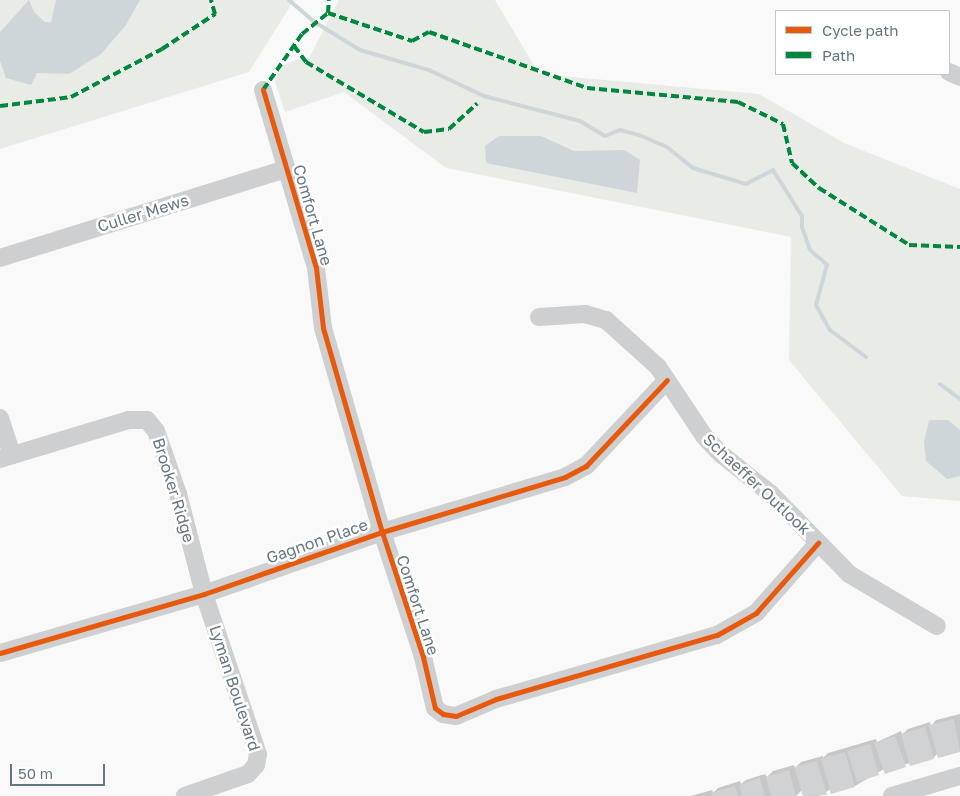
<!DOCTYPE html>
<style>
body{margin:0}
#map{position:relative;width:960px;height:796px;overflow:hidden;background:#f9f9f9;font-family:"Golos Text",sans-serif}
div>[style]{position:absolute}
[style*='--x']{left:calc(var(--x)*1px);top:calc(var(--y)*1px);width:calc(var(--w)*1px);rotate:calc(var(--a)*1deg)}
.green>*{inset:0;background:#e8ebe6}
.water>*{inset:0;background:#ced6d9}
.shadow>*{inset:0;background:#0003}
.stream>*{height:4px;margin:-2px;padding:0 2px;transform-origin:2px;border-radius:2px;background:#ced6d9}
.building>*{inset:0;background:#d0d2d3}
.minor>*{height:18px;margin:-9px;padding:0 9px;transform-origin:9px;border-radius:9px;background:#cecfd0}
.quiet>*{height:4px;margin-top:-2px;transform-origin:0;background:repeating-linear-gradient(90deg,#00873e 0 8px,transparent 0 12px)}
.cycleway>*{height:5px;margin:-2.5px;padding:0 2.5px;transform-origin:2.5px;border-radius:2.5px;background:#e8590c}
span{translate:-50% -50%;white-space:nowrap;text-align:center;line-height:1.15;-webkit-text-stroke:5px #fff;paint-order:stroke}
.street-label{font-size:16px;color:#657683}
.legend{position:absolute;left:775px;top:10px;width:175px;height:65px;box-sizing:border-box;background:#fff;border:1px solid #c1c8cd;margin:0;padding:6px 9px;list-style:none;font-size:15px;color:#657683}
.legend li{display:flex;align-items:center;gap:10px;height:25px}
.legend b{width:25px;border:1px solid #c1c8cd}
.scale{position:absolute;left:10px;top:764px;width:95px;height:22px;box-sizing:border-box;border:2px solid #657683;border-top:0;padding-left:6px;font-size:15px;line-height:18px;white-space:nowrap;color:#657683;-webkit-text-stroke:4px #fff;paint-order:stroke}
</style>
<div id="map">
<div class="green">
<div style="clip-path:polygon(0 0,294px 0,249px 72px,0 149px)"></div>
<div style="clip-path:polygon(339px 0,495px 0,539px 74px,759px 94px,844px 143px,960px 189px,960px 501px,902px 496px,789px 360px,791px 237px,446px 168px,344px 92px,285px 112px,275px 82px,279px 67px,299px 59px,306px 64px)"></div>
</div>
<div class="water">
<div style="clip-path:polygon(29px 0,34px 12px,45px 22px,51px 22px,56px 0,140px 0,126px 25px,101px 54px,69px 74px,37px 73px,31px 85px,6px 78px,0 61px,0 32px)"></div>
<div style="clip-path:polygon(499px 136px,541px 136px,574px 151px,624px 150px,640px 160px,637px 193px,486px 163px,485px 146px)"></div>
<div style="clip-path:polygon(929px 420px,948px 420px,960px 430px,960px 476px,947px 479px,926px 461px,924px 442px)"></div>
</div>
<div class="shadow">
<div style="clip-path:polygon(960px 714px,960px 751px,939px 756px,938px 753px,933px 758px,884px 769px,855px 786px,832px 792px,831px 789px,819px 796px,804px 796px,802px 790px,796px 796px,691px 796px,712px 790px,713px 793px,718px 788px,740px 781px,741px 784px,746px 780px,765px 774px,767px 777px,773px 771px,794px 765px,795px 768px,801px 762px,823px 756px,823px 758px,828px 753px,876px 739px,877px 742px,901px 731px,902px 735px,908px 729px,930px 722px,931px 726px,936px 720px)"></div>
</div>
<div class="stream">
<div style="--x:289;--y:0;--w:32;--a:41"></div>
<div style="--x:313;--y:21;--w:55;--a:31.7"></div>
<div style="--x:360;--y:50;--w:72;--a:16.2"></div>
<div style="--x:429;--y:70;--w:61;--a:25.3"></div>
<div style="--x:484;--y:96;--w:99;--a:14.6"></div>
<div style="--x:580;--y:121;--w:29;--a:31"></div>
<div style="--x:605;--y:136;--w:16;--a:-22"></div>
<div style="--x:620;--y:130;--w:20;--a:15"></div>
<div style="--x:639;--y:135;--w:30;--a:23"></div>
<div style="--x:667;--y:147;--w:33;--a:39"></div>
<div style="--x:693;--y:168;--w:55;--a:16.8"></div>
<div style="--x:746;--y:184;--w:30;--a:-27"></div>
<div style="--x:773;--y:170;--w:54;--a:57.8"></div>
<div style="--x:802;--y:216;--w:11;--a:90"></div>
<div style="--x:802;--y:227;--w:24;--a:71"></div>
<div style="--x:810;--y:250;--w:23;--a:41"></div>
<div style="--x:827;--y:265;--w:41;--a:105.4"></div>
<div style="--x:816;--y:305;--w:29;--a:61"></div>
<div style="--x:830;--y:330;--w:45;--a:36.9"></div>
<div style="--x:940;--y:384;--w:25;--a:37"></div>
</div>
<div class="building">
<div style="clip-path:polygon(954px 719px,960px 752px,938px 758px,929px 725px)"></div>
<div style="clip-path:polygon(925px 727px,934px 759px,910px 766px,901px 734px)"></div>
<div style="clip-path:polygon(895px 736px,906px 767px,885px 774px,874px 743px)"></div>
<div style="clip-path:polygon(870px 744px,879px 775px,857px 782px,847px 751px)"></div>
<div style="clip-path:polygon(845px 752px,855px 787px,831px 794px,821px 759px)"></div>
<div style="clip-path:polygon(817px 761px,827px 795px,803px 796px,794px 767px)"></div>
<div style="clip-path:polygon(789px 770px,796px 796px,771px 796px,766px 777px)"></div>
<div style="clip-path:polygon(760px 778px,765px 796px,742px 796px,739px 785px)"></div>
<div style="clip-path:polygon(735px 786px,738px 796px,712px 796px,711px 793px)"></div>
</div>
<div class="minor">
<div style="--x:949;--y:72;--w:12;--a:24"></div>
<div style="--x:263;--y:90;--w:186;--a:73.4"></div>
<div style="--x:316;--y:268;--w:60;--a:83.3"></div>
<div style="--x:323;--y:328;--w:212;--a:73.9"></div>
<div style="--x:382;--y:532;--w:132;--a:71.8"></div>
<div style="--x:423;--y:657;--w:52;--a:76.8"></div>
<div style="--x:435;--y:708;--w:10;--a:37"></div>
<div style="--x:443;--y:714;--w:13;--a:9"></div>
<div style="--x:456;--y:716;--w:43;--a:-23"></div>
<div style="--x:496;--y:699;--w:230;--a:-16.2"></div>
<div style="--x:717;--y:635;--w:45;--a:-29.4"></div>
<div style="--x:756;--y:613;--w:94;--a:-48.5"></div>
<div style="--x:0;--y:258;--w:300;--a:-17.3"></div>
<div style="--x:539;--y:317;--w:46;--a:-3.7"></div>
<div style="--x:585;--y:314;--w:22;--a:16"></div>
<div style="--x:606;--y:320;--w:70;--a:42.1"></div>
<div style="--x:658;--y:367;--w:83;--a:56.3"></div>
<div style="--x:704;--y:436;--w:25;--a:47"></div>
<div style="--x:721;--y:454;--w:64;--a:38.7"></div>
<div style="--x:771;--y:494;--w:112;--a:45.7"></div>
<div style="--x:849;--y:574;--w:102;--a:30.6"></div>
<div style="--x:0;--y:418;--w:39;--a:72"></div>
<div style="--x:0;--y:459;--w:134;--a:-16.9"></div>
<div style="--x:128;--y:420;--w:19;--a:0"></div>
<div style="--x:147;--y:420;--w:14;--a:51"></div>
<div style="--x:156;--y:431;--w:67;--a:70.8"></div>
<div style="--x:178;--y:494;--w:103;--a:75.4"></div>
<div style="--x:204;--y:594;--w:169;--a:71.4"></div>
<div style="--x:258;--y:754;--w:11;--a:100"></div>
<div style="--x:256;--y:765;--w:12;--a:132"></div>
<div style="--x:248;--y:774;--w:67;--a:160.8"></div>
<div style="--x:0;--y:653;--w:212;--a:-16.1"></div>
<div style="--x:204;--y:594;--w:188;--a:-19.2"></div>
<div style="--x:382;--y:532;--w:191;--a:-16.7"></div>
<div style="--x:565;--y:477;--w:24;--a:-28"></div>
<div style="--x:586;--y:466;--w:118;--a:-46.7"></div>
<div style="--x:892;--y:796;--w:71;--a:-16.4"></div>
</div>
<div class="quiet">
<div style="--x:328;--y:13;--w:89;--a:18.4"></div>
<div style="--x:412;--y:41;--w:19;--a:-28"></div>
<div style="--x:429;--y:32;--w:168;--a:19.5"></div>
<div style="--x:587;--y:88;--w:152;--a:5.3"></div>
<div style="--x:738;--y:102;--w:50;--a:26.1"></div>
<div style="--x:783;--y:124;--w:40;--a:77"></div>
<div style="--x:792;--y:163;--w:37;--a:43"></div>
<div style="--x:819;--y:188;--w:107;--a:32.3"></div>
<div style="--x:909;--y:245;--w:51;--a:2.2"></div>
<div style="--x:294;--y:46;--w:20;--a:53"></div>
<div style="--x:306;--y:62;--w:137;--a:30.7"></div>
<div style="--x:424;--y:132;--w:25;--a:-7"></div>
<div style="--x:449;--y:129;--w:38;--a:-42"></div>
<div style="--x:263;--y:90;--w:68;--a:-55.1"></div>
<div style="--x:302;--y:34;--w:33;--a:-39"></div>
<div style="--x:328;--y:13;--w:13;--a:-86"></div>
<div style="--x:0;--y:106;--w:72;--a:-7.2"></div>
<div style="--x:71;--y:97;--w:103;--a:-27.8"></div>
<div style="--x:162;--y:49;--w:64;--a:-33.4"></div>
<div style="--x:215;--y:14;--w:15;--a:-106"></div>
</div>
<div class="cycleway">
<div style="--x:263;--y:90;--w:186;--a:73.4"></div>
<div style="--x:316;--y:268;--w:60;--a:83.3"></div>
<div style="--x:323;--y:328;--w:212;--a:73.9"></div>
<div style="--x:382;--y:532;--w:132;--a:71.8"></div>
<div style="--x:423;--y:657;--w:52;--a:76.8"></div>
<div style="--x:435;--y:708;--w:10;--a:37"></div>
<div style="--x:443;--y:714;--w:13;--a:9"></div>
<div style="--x:456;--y:716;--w:43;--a:-23"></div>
<div style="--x:496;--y:699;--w:230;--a:-16.2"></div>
<div style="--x:717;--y:635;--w:45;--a:-29.4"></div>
<div style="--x:756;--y:613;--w:94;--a:-48.5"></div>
<div style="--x:0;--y:653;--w:212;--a:-16.1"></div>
<div style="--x:204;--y:594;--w:188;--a:-19.2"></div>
<div style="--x:382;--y:532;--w:191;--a:-16.7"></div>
<div style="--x:565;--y:477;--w:24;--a:-28"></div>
<div style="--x:586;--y:466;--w:118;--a:-46.7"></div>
</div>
<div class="street-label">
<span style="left:143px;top:213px;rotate:-17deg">Culler Mews</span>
<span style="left:313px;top:215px;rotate:74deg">Comfort Lane</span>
<span style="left:757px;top:484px;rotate:43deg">Schaeffer Outlook</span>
<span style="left:174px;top:490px;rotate:73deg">Brooker Ridge</span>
<span style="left:317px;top:541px;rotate:-19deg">Gagnon Place</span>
<span style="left:418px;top:605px;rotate:72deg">Comfort Lane</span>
<span style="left:235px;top:688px;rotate:72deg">Lyman Boulevard</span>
</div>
<ul class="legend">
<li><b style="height:6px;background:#e8590c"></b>Cycle path</li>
<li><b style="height:6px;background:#00873e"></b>Path</li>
</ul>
<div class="scale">50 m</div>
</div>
